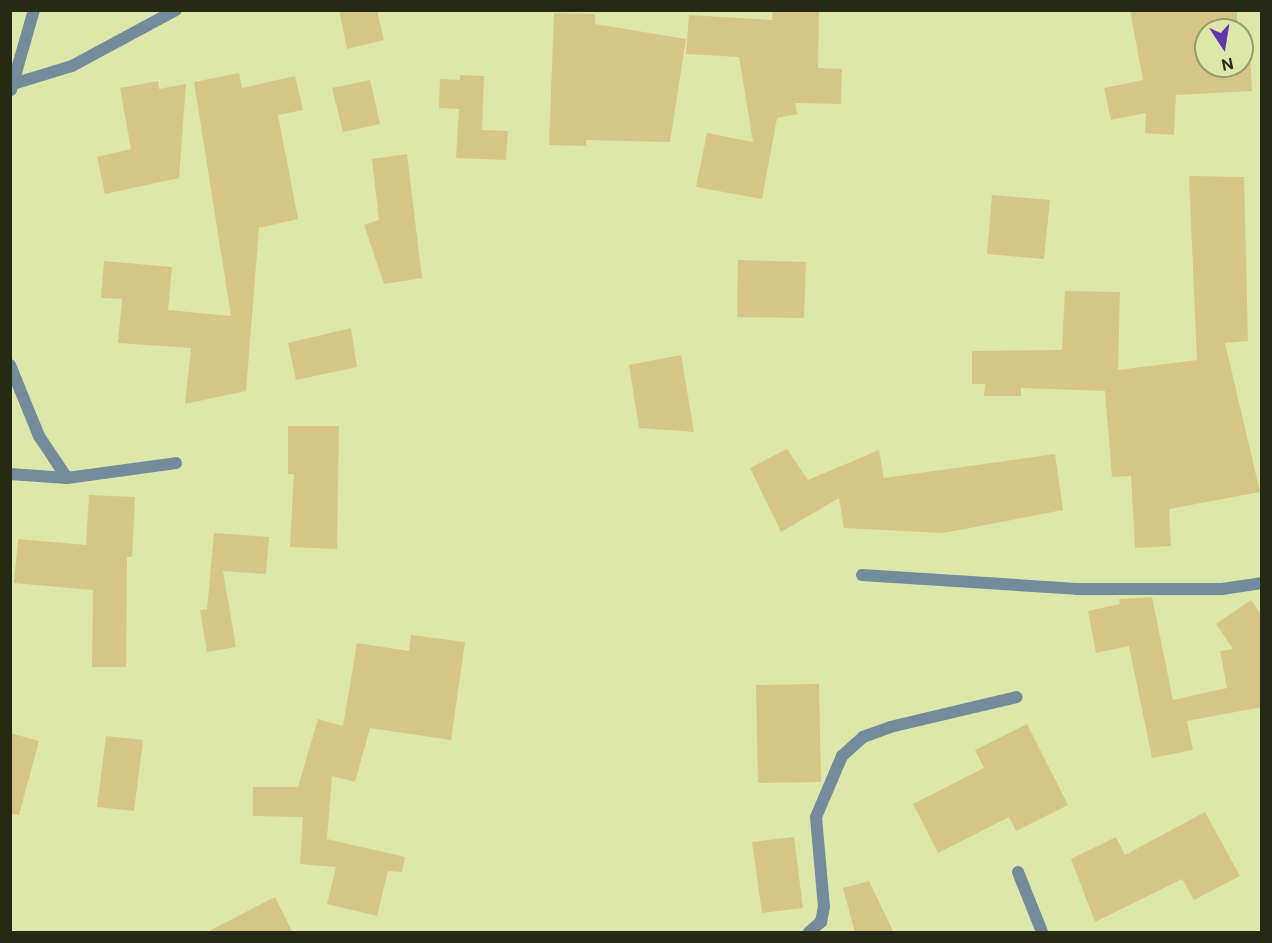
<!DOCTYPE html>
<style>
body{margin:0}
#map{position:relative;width:1272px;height:943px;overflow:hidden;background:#dde7a9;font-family:"DM Sans",sans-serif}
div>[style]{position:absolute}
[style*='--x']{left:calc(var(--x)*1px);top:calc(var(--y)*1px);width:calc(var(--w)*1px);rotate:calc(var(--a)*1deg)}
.building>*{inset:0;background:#d5c688}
.street>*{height:12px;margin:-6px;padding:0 6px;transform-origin:6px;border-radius:6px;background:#738c9b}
span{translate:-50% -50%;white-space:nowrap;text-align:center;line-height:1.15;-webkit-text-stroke:5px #dde7a9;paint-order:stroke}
.frame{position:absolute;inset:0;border:12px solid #272a12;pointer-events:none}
.north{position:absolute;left:1194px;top:18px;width:60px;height:60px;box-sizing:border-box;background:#dde7a9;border:2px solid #949b6d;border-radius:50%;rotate:168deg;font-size:16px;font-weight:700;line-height:24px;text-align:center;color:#272a12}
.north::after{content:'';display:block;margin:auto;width:21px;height:27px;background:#6336ae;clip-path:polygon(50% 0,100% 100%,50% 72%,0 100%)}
</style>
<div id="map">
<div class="building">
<div style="clip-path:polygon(339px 10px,377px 10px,384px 40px,347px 49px)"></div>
<div style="clip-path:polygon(773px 10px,819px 10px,818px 68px,842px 69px,841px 104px,795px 103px,797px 114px,777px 118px,762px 199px,696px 187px,707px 133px,753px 142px,739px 57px,686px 54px,689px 15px,772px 20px)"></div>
<div style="clip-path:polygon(1130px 10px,1237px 10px,1237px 30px,1206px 30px,1206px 66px,1242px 66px,1242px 31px,1249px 31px,1252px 91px,1176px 95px,1174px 135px,1145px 133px,1146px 113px,1111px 120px,1104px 88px,1143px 80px)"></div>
<div style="clip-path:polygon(554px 13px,595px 14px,595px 24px,686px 39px,670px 142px,586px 140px,586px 146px,549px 145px)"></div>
<div style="clip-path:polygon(239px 73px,242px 88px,295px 76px,303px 110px,278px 115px,298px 219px,259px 228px,246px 391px,185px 404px,191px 348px,118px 343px,122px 299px,101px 298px,104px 261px,172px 267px,168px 310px,231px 316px,194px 82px)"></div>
<div style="clip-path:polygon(460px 75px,484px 76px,482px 130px,508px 131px,506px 160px,456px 158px,459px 109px,439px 108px,440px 79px,460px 80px)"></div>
<div style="clip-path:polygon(370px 80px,380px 124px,343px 132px,332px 88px)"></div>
<div style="clip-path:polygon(158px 81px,159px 89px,186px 84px,179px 178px,105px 194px,97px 157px,131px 149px,120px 88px)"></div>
<div style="clip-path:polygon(407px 154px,422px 278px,384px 284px,364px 225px,379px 220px,372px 159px)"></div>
<div style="clip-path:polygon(1189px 176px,1244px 177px,1248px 341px,1225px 343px,1260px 492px,1169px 509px,1171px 546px,1135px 548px,1131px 476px,1112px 477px,1105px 391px,1021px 388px,1021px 396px,984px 396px,985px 384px,972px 384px,972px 351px,1062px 350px,1065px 291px,1120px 292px,1118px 370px,1197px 360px)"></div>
<div style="clip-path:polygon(992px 195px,1050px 200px,1044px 259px,987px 254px)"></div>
<div style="clip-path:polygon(738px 260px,806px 262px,804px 318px,737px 317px)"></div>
<div style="clip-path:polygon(351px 328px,357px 367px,296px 380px,288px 343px)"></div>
<div style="clip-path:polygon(681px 355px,694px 432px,639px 428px,629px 365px)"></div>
<div style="clip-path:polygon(288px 426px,339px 426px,337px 549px,290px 547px,294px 474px,288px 474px)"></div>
<div style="clip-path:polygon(787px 449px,808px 480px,879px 450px,884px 478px,1055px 454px,1063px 510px,943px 533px,844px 528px,839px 498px,781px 532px,750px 468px)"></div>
<div style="clip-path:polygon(89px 495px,135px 497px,132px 557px,127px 557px,126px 667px,92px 667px,93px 590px,14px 583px,18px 539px,86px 545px)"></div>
<div style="clip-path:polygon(214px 533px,269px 537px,266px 574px,223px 571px,236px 647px,207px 652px,200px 610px,207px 609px)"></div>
<div style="clip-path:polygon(1152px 597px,1173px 700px,1227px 688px,1220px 651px,1233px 649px,1216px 624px,1251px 600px,1262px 616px,1262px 707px,1187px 721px,1193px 750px,1152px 758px,1129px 646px,1096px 653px,1088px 611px,1120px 604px,1119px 599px)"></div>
<div style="clip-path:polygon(411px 635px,465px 642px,451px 740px,370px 728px,355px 782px,332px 776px,327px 839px,405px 857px,402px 872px,388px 871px,377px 916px,327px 904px,336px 867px,300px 864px,303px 817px,253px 816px,253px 787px,298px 787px,318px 719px,343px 726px,357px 643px,409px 651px)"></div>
<div style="clip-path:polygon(819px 684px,821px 782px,758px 783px,756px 685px)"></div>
<div style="clip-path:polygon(1027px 724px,1068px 805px,1016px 831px,1009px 817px,938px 853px,913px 804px,984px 768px,975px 750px)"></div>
<div style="clip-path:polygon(10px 733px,39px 741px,19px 815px,10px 814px)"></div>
<div style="clip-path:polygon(106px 736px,143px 740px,134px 811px,97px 807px)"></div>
<div style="clip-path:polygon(1205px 812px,1240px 876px,1194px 900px,1182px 879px,1095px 922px,1071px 859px,1116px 837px,1125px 855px)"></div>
<div style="clip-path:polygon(794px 837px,803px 908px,762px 913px,752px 842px)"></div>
<div style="clip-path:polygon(869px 881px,894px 933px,855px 933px,843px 888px)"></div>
<div style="clip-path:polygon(275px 897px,293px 933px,205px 933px)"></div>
</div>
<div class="street">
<div style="--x:13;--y:84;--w:62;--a:-17"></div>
<div style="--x:72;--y:66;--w:118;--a:-28.3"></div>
<div style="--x:11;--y:90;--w:83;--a:-74"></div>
<div style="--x:10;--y:365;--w:77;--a:67.8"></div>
<div style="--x:39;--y:436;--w:50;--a:56.3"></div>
<div style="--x:10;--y:474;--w:57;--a:4"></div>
<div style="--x:67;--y:478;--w:110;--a:-7.8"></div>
<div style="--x:862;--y:575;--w:215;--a:3.7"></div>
<div style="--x:1077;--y:589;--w:145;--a:0"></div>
<div style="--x:1222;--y:589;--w:40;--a:-8.5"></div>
<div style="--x:1018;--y:872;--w:65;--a:68.2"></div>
<div style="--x:809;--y:932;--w:16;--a:-40"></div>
<div style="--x:821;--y:922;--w:15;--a:-79"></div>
<div style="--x:824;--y:907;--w:90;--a:-95.1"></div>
<div style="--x:816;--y:817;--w:66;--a:-66.9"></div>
<div style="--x:842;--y:756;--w:28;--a:-42"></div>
<div style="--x:863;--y:737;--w:29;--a:-20"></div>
<div style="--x:890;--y:727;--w:130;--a:-13.3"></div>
</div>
<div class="frame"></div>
<div class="north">N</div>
</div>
